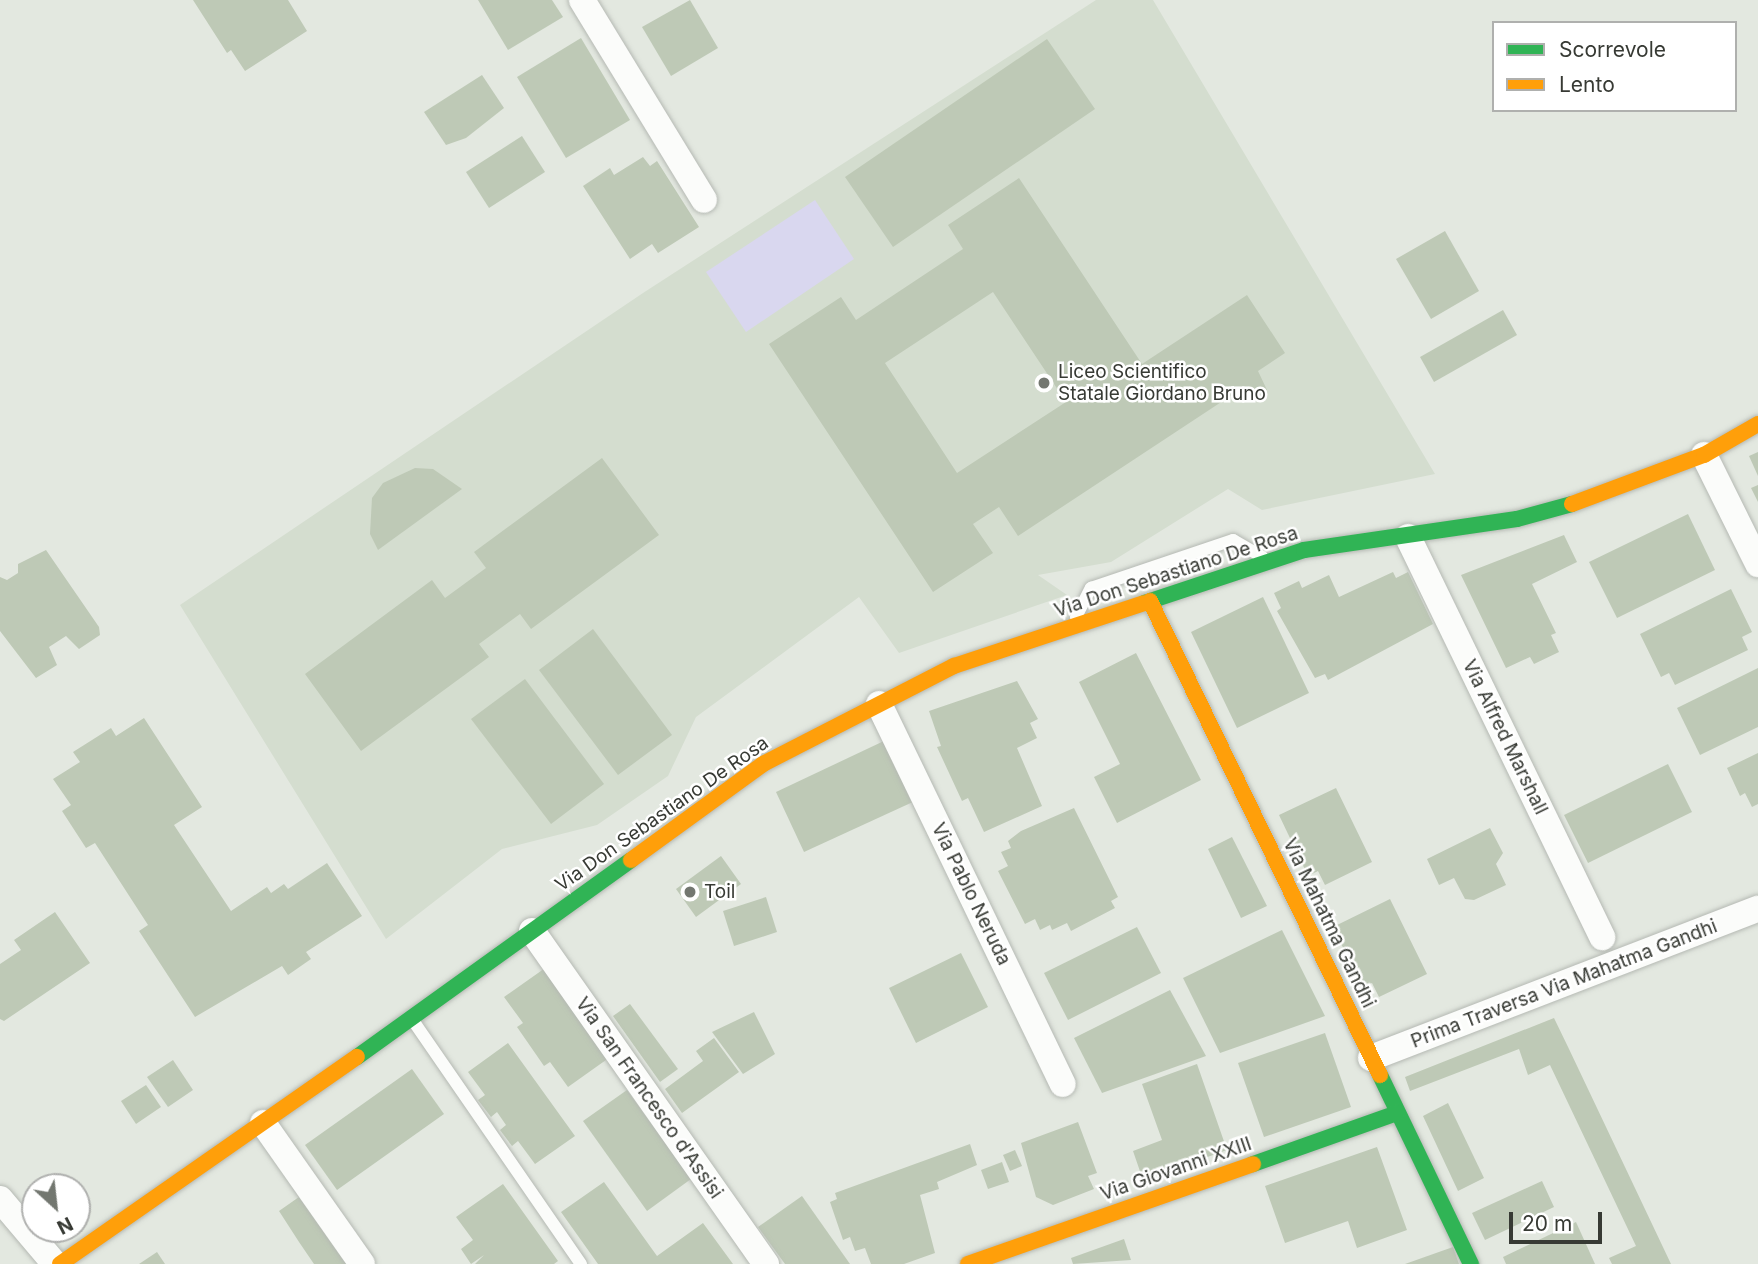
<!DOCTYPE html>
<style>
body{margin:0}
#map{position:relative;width:1758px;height:1264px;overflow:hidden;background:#e3e8e0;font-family:Inter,sans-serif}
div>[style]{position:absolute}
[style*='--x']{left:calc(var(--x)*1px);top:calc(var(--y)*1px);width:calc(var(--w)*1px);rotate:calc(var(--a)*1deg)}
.built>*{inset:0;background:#d4ddcf}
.green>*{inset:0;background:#d9d7ef}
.building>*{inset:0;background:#bec9b6}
.roads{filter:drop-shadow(0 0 2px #b5b9b3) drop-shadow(0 0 2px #b5b9b3)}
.lane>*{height:12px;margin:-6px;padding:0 6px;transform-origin:6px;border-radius:6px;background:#fbfcfa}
.street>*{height:26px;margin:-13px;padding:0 13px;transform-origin:13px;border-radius:13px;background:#fbfcfa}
.fast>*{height:16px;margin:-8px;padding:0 8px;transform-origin:8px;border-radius:8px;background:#30b455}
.slow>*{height:16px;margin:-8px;padding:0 8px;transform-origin:8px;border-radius:8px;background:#ff9f0a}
.dots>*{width:19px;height:19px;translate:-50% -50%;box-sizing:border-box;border:4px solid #fff;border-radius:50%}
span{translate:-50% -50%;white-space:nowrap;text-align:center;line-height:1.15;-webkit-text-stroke:5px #fff;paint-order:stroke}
.poi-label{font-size:19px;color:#373a34}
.left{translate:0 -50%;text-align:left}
.street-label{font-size:19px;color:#373a34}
.legend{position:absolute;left:1492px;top:21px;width:245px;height:91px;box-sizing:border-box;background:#fff;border:2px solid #afb0ae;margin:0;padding:9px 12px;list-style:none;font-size:21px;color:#373a34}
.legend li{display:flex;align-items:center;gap:14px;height:35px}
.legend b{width:35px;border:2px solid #afb0ae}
.north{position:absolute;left:21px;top:1173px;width:70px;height:70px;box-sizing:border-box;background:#fff;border:2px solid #afb0ae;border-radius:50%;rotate:153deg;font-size:19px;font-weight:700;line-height:28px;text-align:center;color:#373a34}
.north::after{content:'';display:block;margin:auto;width:24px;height:32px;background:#737770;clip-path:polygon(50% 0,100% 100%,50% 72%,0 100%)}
.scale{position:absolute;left:1509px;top:1212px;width:93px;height:32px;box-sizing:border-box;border:4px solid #373a34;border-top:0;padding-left:9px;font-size:21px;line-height:24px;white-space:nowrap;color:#373a34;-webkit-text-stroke:5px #fff;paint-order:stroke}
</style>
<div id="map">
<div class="built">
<div style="clip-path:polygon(1096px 0,1153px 0,1435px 474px,1262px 510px,1228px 489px,1111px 562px,1038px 575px,1067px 595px,899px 653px,859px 597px,696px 717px,668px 776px,597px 825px,502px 849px,386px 939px,180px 605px,643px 293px)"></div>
</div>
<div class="green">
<div style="clip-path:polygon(815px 200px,854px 259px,746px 332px,706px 272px)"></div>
</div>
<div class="building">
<div style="clip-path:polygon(193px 0,288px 0,307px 31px,245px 71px,231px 50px,227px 53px)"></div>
<div style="clip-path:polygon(478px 0,552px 0,563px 17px,508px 50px)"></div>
<div style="clip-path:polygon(690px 0,718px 48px,671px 76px,642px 27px)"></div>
<div style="clip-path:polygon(581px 38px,630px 120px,566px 158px,517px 77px)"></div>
<div style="clip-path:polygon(1047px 39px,1095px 109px,893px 247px,845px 177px)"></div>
<div style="clip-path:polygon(482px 75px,504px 108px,466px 138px,446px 145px,424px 112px)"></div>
<div style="clip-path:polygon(522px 136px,545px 172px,489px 208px,466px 172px)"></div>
<div style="clip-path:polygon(643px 157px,650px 166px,657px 161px,699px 227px,658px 253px,652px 244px,630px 259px,583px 186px,610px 168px,614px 175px)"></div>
<div style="clip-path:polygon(evenodd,1019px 178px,1142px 364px,1247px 295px,1285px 353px,1258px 371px,1267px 390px,1252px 397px,1244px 387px,1018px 536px,999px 507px,973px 524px,993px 553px,933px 592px,769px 344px,841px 297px,856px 320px,963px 249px,948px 225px,1019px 178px,993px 292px,1066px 402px,957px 473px,885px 363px,993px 292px)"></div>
<div style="clip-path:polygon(1445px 231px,1479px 291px,1431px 319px,1396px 259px)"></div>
<div style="clip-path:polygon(1503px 310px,1517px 335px,1434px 382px,1420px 357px)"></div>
<div style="clip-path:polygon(1758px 452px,1758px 476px,1749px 456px)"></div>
<div style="clip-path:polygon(602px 458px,659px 535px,531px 629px,520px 614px,479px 644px,489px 657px,361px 751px,305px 674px,432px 580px,445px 598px,486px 568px,474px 552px)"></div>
<div style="clip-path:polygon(415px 468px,433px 469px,462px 489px,378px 550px,370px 534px,372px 498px,383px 483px)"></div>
<div style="clip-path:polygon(1758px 485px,1758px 502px,1751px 488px)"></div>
<div style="clip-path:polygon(1688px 514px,1715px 570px,1617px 618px,1589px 562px)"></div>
<div style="clip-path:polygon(1564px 535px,1577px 562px,1532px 584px,1556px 633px,1551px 635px,1559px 652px,1534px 664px,1530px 657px,1506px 668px,1461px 575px)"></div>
<div style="clip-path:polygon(46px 550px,99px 627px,100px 635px,79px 649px,66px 636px,49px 647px,57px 665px,36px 678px,0 631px,0 577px,7px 580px,18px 573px,18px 564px)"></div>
<div style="clip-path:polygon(1393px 572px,1396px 578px,1408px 572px,1433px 624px,1328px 680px,1325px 674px,1315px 678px,1277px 611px,1281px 608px,1274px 593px,1299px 581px,1302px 588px,1329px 575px,1339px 597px)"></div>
<div style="clip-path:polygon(1731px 589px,1752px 632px,1742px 637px,1748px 650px,1675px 685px,1669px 673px,1661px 677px,1640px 634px)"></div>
<div style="clip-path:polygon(1263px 597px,1309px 693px,1237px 728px,1191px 632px)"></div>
<div style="clip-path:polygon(593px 629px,672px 735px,618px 775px,539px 670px)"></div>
<div style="clip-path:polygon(1136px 653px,1201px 780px,1117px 823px,1094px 777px,1120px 764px,1079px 682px)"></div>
<div style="clip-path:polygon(1758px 668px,1758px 727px,1700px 755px,1677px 708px)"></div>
<div style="clip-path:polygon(525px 679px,604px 784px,551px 824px,471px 719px)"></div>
<div style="clip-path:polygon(1017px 681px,1038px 719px,1030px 723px,1037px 738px,1017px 748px,1042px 806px,984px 832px,968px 798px,962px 801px,937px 747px,941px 746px,929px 711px)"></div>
<div style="clip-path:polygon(144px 718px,202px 807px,174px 825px,231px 911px,267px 887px,271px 893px,284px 884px,288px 889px,327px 863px,362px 916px,306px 952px,311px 959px,288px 975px,282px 966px,195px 1017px,139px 931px,148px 925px,95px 843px,86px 848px,62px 811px,71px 805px,53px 779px,80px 762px,73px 752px,111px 728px,116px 736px)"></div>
<div style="clip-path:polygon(886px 740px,915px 801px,804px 852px,776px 792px)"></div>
<div style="clip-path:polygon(1758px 753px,1758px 804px,1752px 807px,1745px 793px,1740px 796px,1727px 768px)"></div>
<div style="clip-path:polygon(1668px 764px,1692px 812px,1588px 863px,1564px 815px)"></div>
<div style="clip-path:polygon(1336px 788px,1372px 862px,1325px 885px,1318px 871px,1308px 876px,1279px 815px)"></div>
<div style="clip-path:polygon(1074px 808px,1118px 897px,1111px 901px,1115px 908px,1071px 931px,1067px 923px,1052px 930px,1050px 925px,1040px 930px,1035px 919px,1025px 924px,998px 871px,1008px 866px,1001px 852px,1011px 848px,1008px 841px,1021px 831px)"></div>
<div style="clip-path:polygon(1490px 828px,1503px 853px,1496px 864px,1506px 885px,1474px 900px,1465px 899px,1454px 878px,1439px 885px,1427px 859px)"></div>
<div style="clip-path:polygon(1232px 837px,1267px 906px,1241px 918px,1208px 849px)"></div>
<div style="clip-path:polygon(721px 856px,741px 884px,696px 917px,676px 889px)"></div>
<div style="clip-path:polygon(766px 897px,777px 932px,734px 946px,723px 911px)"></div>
<div style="clip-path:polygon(1390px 899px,1427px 974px,1379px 997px,1372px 983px,1362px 987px,1333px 927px)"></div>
<div style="clip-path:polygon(55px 912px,90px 963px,4px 1021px,0 1019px,0 964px,21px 950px,14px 940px)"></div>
<div style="clip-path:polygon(1137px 927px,1161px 973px,1068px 1020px,1044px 973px)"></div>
<div style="clip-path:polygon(1282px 930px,1325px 1016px,1220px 1053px,1183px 978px)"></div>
<div style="clip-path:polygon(961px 953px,988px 1007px,916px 1043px,889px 988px)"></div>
<div style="clip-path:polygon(548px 966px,613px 1055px,568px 1087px,550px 1062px,544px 1066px,517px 1027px,523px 1023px,504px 997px)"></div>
<div style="clip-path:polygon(1170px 990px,1206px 1056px,1102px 1093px,1074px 1038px)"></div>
<div style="clip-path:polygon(630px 1004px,678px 1069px,660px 1082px,613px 1016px)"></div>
<div style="clip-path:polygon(754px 1012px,775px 1054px,743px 1074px,712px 1032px)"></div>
<div style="clip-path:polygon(1554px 1018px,1569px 1049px,1671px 1264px,1612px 1264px,1609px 1258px,1636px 1246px,1550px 1065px,1528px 1075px,1519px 1049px,1410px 1091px,1405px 1077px)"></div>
<div style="clip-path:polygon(1325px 1033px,1351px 1107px,1264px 1137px,1238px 1063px)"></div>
<div style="clip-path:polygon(714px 1038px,739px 1072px,682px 1113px,665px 1089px,703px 1061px,696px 1051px)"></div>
<div style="clip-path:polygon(508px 1043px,575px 1136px,535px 1164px,518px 1141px,512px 1146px,500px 1130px,506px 1125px,497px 1112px,491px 1117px,478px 1100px,485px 1095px,468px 1072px)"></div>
<div style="clip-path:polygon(173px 1060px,193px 1090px,168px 1107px,147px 1077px)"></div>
<div style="clip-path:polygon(1197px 1064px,1227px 1150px,1143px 1180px,1133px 1151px,1162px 1140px,1142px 1084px)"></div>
<div style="clip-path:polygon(412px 1069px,444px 1114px,337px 1190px,305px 1145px)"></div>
<div style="clip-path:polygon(146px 1085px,161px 1107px,136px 1124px,121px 1101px)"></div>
<div style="clip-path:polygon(627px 1090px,691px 1179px,647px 1211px,583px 1121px)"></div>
<div style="clip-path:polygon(1448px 1103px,1484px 1178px,1458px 1191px,1423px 1116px)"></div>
<div style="clip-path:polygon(1078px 1122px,1097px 1173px,1088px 1176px,1094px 1189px,1053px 1205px,1036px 1197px,1021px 1143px)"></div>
<div style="clip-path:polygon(970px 1144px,977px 1165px,937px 1182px,939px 1189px,920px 1195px,935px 1253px,904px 1264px,871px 1264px,865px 1248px,855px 1251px,850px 1237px,843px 1240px,830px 1202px,837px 1199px,835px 1193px)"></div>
<div style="clip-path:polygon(1377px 1147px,1407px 1230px,1357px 1248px,1348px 1221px,1285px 1243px,1265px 1186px)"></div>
<div style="clip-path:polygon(1015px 1150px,1022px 1166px,1010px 1171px,1003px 1155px)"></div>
<div style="clip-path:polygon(1002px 1162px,1009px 1182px,988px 1189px,981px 1170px)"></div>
<div style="clip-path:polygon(1542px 1181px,1554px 1207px,1485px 1240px,1472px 1213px)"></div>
<div style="clip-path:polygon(604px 1182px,657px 1256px,703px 1223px,733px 1264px,598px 1264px,561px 1212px)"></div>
<div style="clip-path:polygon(503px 1184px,558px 1261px,554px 1264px,475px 1264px,484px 1255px,471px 1264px,461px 1249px,473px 1240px,456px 1217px)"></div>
<div style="clip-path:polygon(802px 1196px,850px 1264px,785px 1264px,758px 1227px)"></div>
<div style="clip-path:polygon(299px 1197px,320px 1227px,346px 1264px,314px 1264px,299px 1242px,279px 1211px)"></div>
<div style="clip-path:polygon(1576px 1222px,1595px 1264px,1506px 1264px,1503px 1257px)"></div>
<div style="clip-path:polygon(1124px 1239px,1131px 1260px,1073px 1264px,1071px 1258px)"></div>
<div style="clip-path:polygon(1453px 1247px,1459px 1264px,1405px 1264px)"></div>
<div style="clip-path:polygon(157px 1252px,165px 1264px,139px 1264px)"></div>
</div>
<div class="roads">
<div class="lane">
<div style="--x:1076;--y:617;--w:33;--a:-63"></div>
<div style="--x:1091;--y:588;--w:150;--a:-18.7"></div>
<div style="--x:1233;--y:540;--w:34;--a:30"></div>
<div style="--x:414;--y:1022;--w:294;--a:55.4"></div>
</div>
<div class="street">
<div style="--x:582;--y:0;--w:234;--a:58.6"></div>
<div style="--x:1704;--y:455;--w:122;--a:63.6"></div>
<div style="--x:1408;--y:537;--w:445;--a:64.1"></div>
<div style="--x:879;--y:704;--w:422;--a:64.2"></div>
<div style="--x:532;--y:931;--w:407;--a:54.9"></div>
<div style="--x:1371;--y:1058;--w:415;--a:-21.1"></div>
<div style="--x:263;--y:1123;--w:172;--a:54.9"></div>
<div style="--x:0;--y:1199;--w:85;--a:49.8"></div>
</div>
<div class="fast">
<div style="--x:1144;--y:603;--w:169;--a:-18.3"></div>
<div style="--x:1304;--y:550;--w:215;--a:-8.3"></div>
<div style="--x:1517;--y:519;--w:57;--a:-15.3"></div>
<div style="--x:357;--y:1057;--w:337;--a:-35.7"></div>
<div style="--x:1380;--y:1075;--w:210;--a:64.3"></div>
<div style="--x:1253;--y:1164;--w:153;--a:-19.5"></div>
</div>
<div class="slow">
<div style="--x:1572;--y:504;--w:141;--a:-20.4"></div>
<div style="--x:1704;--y:455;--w:62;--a:-29.9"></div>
<div style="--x:1150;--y:601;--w:527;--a:64.12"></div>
<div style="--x:631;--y:860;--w:163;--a:-36"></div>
<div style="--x:763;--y:764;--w:215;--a:-27.2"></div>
<div style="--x:954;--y:666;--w:200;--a:-18.3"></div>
<div style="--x:60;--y:1264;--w:362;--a:-34.9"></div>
<div style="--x:968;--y:1264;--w:302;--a:-19.3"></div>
</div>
</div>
<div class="dots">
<div style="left:1044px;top:383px;background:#737770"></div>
<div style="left:690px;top:892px;background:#737770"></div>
</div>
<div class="poi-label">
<span class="left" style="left:1058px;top:383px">Liceo Scientifico<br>Statale Giordano Bruno</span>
<span class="left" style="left:704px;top:892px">Toil</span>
</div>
<div class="street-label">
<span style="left:1176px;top:572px;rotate:-18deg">Via Don Sebastiano De Rosa</span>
<span style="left:1505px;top:737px;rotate:64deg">Via Alfred Marshall</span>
<span style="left:662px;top:814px;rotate:-35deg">Via Don Sebastiano De Rosa</span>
<span style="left:971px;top:894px;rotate:64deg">Via Pablo Neruda</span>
<span style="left:1329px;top:923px;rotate:64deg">Via Mahatma Gandhi</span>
<span style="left:1564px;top:984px;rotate:-21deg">Prima Traversa Via Mahatma Gandhi</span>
<span style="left:649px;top:1098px;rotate:55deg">Via San Francesco d'Assisi</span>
<span style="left:1176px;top:1169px;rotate:-19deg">Via Giovanni XXIII</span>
</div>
<ul class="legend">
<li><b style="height:9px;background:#30b455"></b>Scorrevole</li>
<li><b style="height:9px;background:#ff9f0a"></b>Lento</li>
</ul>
<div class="north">N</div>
<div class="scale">20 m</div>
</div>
